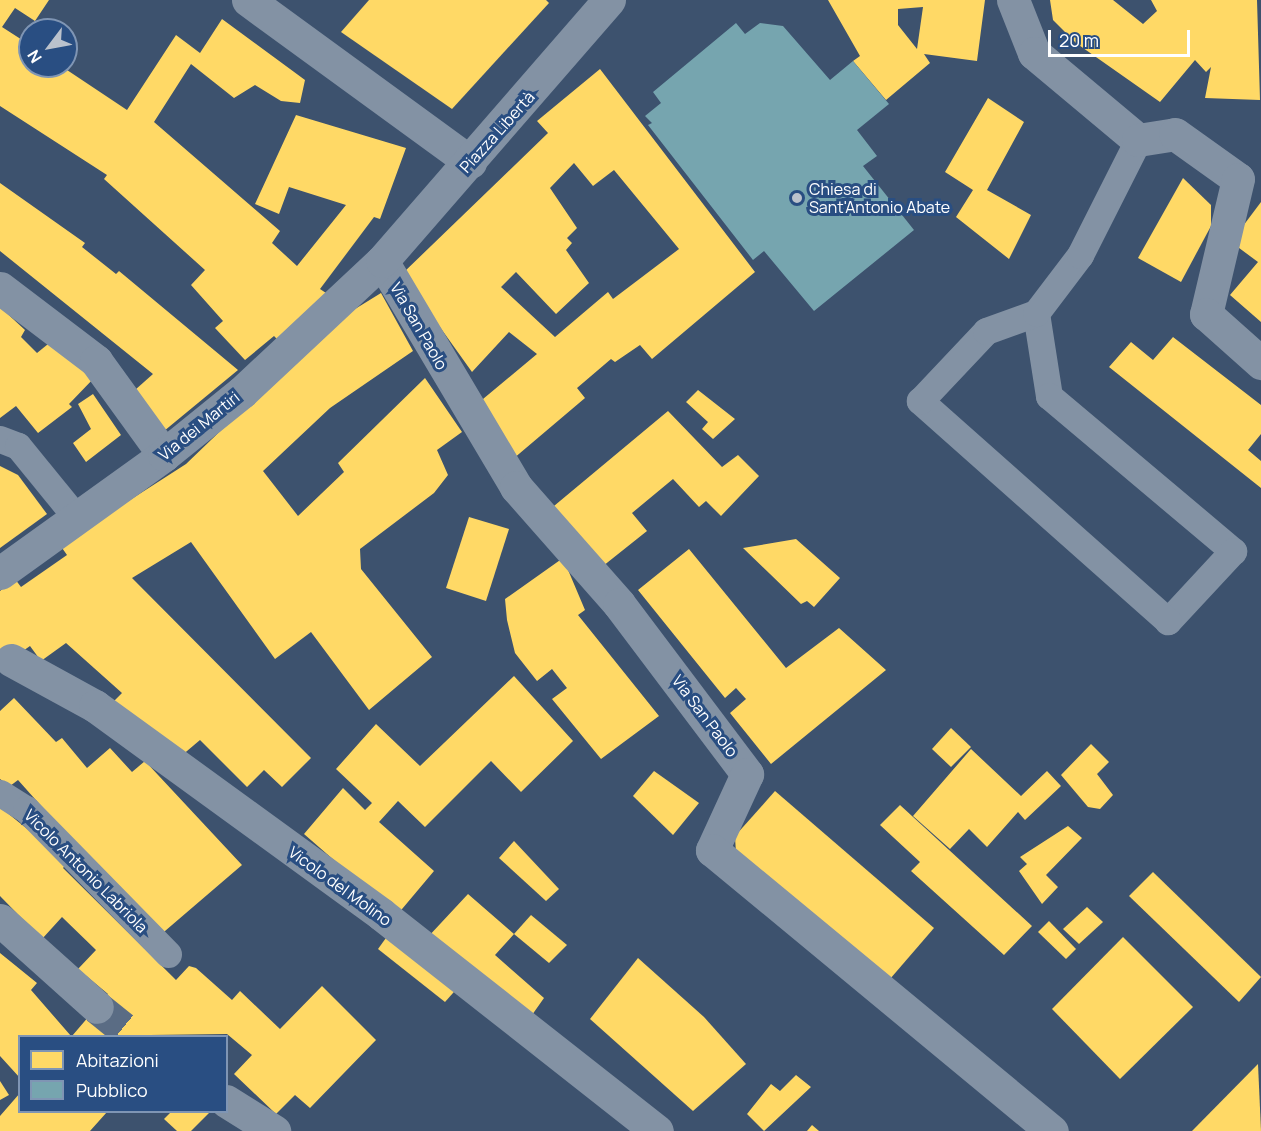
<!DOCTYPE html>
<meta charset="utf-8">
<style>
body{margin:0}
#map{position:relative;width:1261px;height:1131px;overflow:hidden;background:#3d526e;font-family:Manrope,sans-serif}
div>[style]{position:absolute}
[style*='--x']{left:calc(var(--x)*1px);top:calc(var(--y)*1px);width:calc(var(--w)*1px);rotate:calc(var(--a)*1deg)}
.homes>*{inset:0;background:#ffd966}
.public>*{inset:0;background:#76a5af}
.street-tunnel>*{height:33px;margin-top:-16.5px;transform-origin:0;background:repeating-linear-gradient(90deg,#5a6c84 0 33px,transparent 0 49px)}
.lane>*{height:27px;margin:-13.5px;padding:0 13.5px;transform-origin:13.5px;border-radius:13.5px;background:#8392a4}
.street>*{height:33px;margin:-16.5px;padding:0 16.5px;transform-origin:16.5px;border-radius:16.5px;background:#8392a4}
.dots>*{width:16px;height:16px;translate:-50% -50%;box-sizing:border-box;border:3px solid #294e82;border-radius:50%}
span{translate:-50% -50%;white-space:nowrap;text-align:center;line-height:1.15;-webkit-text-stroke:6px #294e82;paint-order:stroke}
.street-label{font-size:16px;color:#fff}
.poi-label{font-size:16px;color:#fff}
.left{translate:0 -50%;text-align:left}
.legend{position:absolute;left:18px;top:1035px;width:210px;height:78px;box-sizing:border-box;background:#294e82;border:2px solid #7f95b4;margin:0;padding:8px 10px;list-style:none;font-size:18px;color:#fff}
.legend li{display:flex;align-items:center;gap:12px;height:30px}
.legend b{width:30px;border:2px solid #7f95b4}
.north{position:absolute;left:18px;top:18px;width:60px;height:60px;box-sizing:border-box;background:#294e82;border:2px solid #7f95b4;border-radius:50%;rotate:238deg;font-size:16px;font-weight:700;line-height:24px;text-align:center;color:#fff}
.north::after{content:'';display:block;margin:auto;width:21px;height:27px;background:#bbc2cc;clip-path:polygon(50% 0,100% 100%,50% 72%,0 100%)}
.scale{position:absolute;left:1048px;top:30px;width:142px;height:27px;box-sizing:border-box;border:3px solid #fff;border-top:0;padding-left:8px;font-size:18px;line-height:21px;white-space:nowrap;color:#fff;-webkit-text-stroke:4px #294e82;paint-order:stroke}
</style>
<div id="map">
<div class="homes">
<div style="clip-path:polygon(0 0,49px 0,35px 21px,15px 8px,2px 27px,30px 45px,30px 66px,61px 66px,127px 110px,176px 35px,200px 53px,222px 19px,305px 80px,300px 103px,281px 101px,255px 85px,234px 98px,191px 64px,154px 122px,280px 231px,272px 243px,297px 266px,346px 205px,289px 187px,279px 214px,255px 204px,296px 115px,406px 148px,380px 219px,374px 217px,320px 289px,326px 293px,279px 341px,274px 336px,245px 360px,215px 328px,223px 321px,191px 285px,205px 270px,104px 179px,107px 175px,0 106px)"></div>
<div style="clip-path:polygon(369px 0,546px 0,549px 3px,452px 109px,341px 32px)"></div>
<div style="clip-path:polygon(evenodd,828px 0,985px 0,977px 61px,924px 54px,930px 63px,886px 100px,853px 61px,860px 56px,828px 0,923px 7px,917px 49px,898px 25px,898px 9px,923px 7px)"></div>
<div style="clip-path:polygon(1050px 0,1113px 0,1143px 24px,1157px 11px,1151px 0,1257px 0,1260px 100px,1205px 98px,1211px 67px,1206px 72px,1195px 60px,1160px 102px,1076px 43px,1053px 20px)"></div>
<div style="clip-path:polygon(evenodd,600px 69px,755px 272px,652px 359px,640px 345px,615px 362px,611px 359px,577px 388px,585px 398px,513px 459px,477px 404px,537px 354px,509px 332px,472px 372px,402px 274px,548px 133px,537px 121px,600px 69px,574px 163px,593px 186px,614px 170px,679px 249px,613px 299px,608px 292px,555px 337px,501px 287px,516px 272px,556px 314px,589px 283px,566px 250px,572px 243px,567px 238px,577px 228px,550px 188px,574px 163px)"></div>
<div style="clip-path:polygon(988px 98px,1024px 122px,987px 190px,1031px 215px,1009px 259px,956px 217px,973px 190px,945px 172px)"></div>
<div style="clip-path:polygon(1183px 178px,1211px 205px,1211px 226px,1181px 282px,1138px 258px)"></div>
<div style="clip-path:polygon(0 183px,85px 243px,82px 247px,116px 274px,119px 271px,238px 370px,158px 436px,135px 390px,153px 374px,0 251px)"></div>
<div style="clip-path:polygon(1261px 202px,1261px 322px,1230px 295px,1258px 262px,1231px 242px)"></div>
<div style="clip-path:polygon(381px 293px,413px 351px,330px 408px,263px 471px,298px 516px,344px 472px,338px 463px,425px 378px,462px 432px,437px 450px,448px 475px,434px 493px,360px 549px,361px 569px,432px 657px,369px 710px,311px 632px,275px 659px,191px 542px,132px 578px,311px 758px,282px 787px,264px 770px,247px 787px,200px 740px,174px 762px,113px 702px,122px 693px,66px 643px,41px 661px,30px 646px,0 667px,0 591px,15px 579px,21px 587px,67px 555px,60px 545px,186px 464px,334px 322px)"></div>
<div style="clip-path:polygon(0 307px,25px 330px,21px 337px,37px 353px,53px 340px,95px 377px,69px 404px,72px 407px,38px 433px,16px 406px,0 418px)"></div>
<div style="clip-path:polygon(1173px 337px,1261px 405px,1261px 434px,1248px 450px,1261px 461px,1261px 488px,1109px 367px,1131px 342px,1153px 360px)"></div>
<div style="clip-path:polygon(698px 390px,735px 419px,713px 439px,702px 429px,708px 422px,686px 402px)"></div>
<div style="clip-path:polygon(93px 394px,121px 435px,86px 462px,73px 443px,91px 429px,78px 404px)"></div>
<div style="clip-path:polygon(668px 411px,722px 467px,738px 455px,759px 476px,721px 516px,706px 501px,699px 507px,673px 479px,632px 513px,647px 531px,598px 570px,548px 511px)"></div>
<div style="clip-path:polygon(0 466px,18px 475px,47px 514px,0 548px)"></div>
<div style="clip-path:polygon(469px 517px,509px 529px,486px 601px,446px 588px)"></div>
<div style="clip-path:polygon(796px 539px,840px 578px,814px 607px,807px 601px,801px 604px,743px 548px)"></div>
<div style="clip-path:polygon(689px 549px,786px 668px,839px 628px,886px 670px,771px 764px,730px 713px,746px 699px,736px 688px,725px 698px,638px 590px)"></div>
<div style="clip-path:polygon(563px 558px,585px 610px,578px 615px,659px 716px,601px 759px,552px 699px,567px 688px,552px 669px,537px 681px,515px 653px,507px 620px,505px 599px)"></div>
<div style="clip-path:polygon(514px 676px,573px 741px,521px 792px,491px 761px,425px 827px,398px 801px,379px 822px,434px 871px,397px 915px,304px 834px,343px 788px,365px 810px,372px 803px,336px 769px,376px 724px,420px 766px)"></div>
<div style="clip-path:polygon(14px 698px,56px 742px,62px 738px,87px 768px,110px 748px,132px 772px,145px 761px,242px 865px,158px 937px,18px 780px,10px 786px,0 779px,0 711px)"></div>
<div style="clip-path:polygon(951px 728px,971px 747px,951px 767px,932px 749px)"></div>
<div style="clip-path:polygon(1091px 744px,1109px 762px,1097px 774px,1113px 795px,1100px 809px,1088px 807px,1061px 775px)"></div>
<div style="clip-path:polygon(971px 749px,1021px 796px,1047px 771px,1061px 786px,1025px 820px,1018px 812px,987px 847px,969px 829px,950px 849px,913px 816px)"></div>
<div style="clip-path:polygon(654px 771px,699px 803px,673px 835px,633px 796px)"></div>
<div style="clip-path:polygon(775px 791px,934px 928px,890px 979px,736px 854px,735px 836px)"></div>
<div style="clip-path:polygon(900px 805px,1032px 926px,1004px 955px,911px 871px,920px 862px,880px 825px)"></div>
<div style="clip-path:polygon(0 807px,68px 862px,63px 868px,176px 980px,189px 966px,196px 968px,232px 1000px,240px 991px,280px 1029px,322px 986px,376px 1040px,310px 1108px,295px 1095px,276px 1114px,234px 1074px,252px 1055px,227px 1034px,72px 1036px,108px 994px,78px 969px,96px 950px,62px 917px,42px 939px,0 896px)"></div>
<div style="clip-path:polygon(1068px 826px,1082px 838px,1046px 875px,1058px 887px,1042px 904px,1019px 871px,1027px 864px,1020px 857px)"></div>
<div style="clip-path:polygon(514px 841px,559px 889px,546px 901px,499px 858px)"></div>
<div style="clip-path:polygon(1153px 872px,1261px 977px,1239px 1002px,1129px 896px)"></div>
<div style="clip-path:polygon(468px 894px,514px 934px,495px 955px,544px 998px,532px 1015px,427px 938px)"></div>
<div style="clip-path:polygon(1087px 907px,1103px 922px,1079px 944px,1063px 929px)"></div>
<div style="clip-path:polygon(531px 915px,567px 945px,549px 963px,514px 934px)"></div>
<div style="clip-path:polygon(1049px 921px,1076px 949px,1066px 959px,1038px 932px)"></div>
<div style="clip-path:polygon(391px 931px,461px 984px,445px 1002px,378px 949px)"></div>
<div style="clip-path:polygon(1123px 937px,1193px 1007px,1120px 1079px,1052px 1009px)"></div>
<div style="clip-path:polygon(0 953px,37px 983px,31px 990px,71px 1036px,20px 1036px,20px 1078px,0 1056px)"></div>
<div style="clip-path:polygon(638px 958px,704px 1017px,746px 1064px,693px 1111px,590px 1019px)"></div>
<div style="clip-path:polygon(1258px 1064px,1261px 1131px,1192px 1131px)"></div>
<div style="clip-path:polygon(796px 1075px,811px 1087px,764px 1131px,747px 1114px,771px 1084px,780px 1091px)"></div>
<div style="clip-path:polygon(0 1081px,9px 1095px,0 1100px)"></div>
<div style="clip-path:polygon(20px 1093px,20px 1112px,107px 1112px,90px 1131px,0 1131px,0 1116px)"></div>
<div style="clip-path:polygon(171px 1112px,210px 1112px,191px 1131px,177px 1131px,164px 1119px)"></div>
<div style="clip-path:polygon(812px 1125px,819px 1131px,807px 1131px)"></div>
</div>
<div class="public">
<div style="clip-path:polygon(736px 23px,745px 34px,760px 23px,783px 26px,830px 80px,853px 61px,889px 104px,857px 130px,877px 156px,863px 166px,914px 230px,814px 311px,764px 251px,753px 260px,648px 125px,652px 123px,645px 116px,661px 103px,653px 92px)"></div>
</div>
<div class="street-tunnel">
<div style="--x:97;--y:1007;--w:46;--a:38.9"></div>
</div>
<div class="lane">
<div style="--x:1036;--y:313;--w:84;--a:81.1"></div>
<div style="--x:1049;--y:396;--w:241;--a:40.1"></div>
<div style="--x:1233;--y:551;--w:96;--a:132.9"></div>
<div style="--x:1168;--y:621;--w:332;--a:-138.4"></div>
<div style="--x:920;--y:401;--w:96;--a:-46.7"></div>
<div style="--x:986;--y:331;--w:53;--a:-19.8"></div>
<div style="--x:1036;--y:313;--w:73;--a:-52.8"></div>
<div style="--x:1080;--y:255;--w:129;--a:-63.2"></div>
<div style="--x:0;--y:439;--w:19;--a:21"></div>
<div style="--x:18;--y:446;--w:90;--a:50.8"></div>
<div style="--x:0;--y:793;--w:31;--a:32"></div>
<div style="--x:26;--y:809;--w:203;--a:45.6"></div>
</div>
<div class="street">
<div style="--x:248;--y:0;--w:275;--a:36.1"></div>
<div style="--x:1013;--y:0;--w:57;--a:68.4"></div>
<div style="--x:1034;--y:53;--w:136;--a:39.9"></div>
<div style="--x:1138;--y:140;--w:37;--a:-9"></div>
<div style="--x:1175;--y:134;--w:77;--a:35.5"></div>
<div style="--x:1238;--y:179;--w:139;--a:103.3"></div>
<div style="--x:1206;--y:314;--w:74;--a:41.7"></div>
<div style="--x:382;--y:261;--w:263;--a:59.3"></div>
<div style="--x:516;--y:487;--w:156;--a:48.6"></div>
<div style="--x:619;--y:604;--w:213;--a:53"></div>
<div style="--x:747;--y:774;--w:84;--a:114.7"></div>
<div style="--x:712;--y:850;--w:441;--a:39.6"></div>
<div style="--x:0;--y:288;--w:121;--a:37.2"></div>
<div style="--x:96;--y:361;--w:116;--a:54.1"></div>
<div style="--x:0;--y:573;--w:202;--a:-35.7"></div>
<div style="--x:164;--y:455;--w:100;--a:-38.9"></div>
<div style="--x:242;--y:392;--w:192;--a:-43.1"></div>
<div style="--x:382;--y:261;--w:346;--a:-49"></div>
<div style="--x:11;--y:660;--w:96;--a:28.7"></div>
<div style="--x:95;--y:706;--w:354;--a:36"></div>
<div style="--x:381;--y:914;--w:351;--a:38.2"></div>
<div style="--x:0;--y:920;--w:130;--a:41.9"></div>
<div style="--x:226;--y:1101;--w:57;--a:32"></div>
</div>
<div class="dots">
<div style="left:797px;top:198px;background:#bbc2cc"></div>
</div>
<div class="street-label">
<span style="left:497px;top:132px;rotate:-48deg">Piazza Libertà</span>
<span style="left:419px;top:326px;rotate:60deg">Via San Paolo</span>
<span style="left:199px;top:426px;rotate:-39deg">Via dei Martiri</span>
<span style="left:705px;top:716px;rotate:53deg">Via San Paolo</span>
<span style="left:86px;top:871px;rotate:45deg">Vicolo Antonio Labriola</span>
<span style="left:340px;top:886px;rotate:36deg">Vicolo del Molino</span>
</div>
<div class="poi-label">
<span class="left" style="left:809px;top:198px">Chiesa di<br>Sant'Antonio Abate</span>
</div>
<ul class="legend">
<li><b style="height:16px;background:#ffd966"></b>Abitazioni</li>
<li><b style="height:16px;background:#76a5af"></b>Pubblico</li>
</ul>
<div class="north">N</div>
<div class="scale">20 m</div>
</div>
